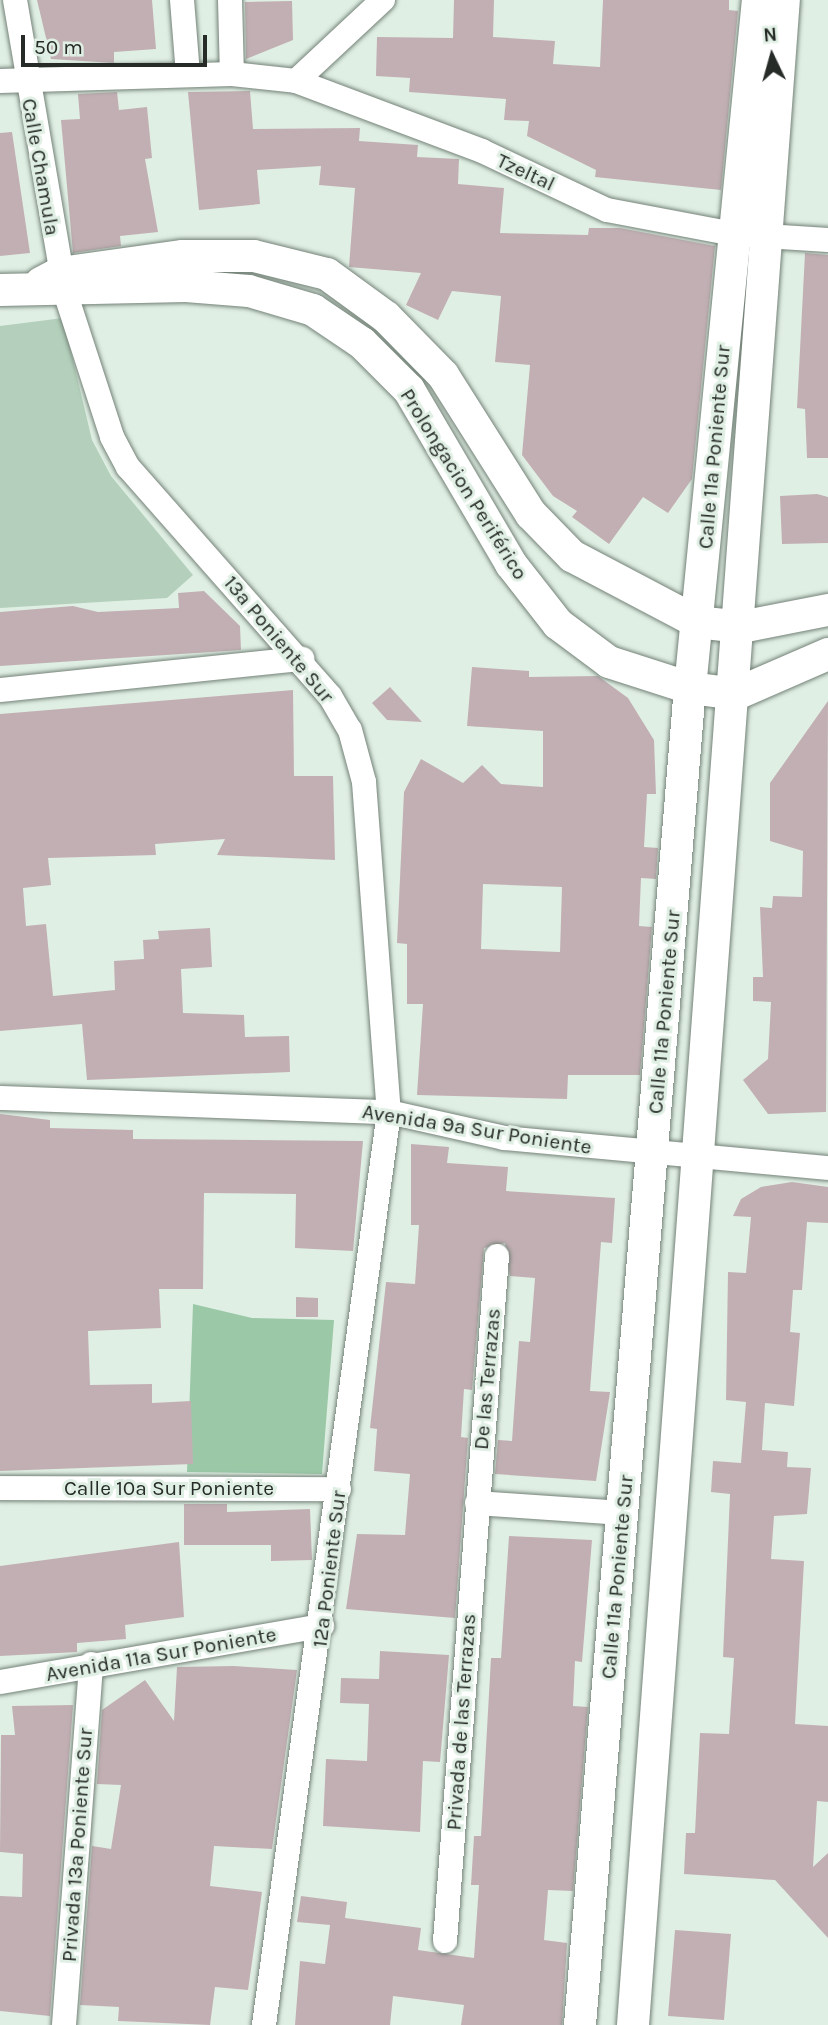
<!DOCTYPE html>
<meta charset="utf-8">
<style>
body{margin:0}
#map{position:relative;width:828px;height:2025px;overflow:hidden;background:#e0efe4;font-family:Karla,sans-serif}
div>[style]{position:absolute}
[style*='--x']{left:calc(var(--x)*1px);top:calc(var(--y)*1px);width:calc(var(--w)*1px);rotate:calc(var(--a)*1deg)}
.green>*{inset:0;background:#b4d0bc}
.forest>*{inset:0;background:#9bc9a8}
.building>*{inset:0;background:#c2afb4}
.roads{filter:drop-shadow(0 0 2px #748278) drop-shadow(0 0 2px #748278)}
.minor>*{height:24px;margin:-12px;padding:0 12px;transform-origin:12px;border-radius:12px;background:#fff}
.major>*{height:32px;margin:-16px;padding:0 16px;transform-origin:16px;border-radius:16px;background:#fff}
span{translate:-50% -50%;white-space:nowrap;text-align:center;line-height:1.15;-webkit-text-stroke:6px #e0efe4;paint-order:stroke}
.street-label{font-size:21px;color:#262b27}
.north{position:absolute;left:737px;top:21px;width:70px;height:70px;-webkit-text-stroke:5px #e0efe4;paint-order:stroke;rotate:355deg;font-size:19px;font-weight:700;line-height:28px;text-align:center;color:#262b27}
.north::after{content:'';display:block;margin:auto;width:24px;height:32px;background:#262b27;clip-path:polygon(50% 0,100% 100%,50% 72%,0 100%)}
.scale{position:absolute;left:21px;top:35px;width:186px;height:32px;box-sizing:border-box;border:4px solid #262b27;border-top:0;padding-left:9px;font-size:21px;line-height:24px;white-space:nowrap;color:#262b27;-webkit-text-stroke:5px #e0efe4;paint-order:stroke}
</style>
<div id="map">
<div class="green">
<div style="clip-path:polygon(63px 318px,92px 440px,111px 476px,193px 575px,167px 598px,0 608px,0 326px)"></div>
</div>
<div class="forest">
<div style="clip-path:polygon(193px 1304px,252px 1318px,334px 1320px,322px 1474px,187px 1472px)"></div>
</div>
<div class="building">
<div style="clip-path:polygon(37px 0,152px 0,156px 49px,114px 52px,114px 63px,51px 59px)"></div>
<div style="clip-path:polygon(454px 0,494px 0,493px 37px,555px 41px,553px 64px,600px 67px,603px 0,729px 0,729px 10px,738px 11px,721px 190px,595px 177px,596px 170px,527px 136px,529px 121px,504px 120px,506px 99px,409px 92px,410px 78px,376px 76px,377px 37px,453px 38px)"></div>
<div style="clip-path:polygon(292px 1px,293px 40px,246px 59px,245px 2px)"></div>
<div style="clip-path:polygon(250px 91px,253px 129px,360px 128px,359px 141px,418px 145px,417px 157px,459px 159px,458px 184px,504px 188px,500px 233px,588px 235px,589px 228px,620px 228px,715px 246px,692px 479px,668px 513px,643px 497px,609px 544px,572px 517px,577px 511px,553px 496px,522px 455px,530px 365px,495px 362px,501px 296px,452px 291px,438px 320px,406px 305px,421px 273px,349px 267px,355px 188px,319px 185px,321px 166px,257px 170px,260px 204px,199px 210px,188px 92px)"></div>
<div style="clip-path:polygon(117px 92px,119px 110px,147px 107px,152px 158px,145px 159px,158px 232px,120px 236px,121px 246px,73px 253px,61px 120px,80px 119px,78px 94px)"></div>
<div style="clip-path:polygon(12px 132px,30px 253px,0 256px,0 133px)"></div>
<div style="clip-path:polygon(805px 253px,828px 255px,828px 458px,807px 458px,805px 409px,797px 408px)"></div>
<div style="clip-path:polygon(817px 494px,828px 497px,828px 543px,782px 544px,780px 496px)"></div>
<div style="clip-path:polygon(204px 591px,240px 626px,241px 650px,0 666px,0 612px,73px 606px,98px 612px,179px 608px,178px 593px)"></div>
<div style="clip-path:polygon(evenodd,472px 667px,529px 671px,529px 677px,598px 676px,628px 698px,654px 740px,656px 794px,647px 794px,644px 847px,658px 848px,656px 879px,641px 878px,639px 926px,652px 927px,640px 1075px,568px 1075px,567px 1099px,417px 1095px,423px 1004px,407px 1004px,407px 944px,397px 943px,404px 792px,421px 759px,463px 783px,482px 765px,501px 784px,543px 787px,543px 731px,467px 726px,472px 667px,483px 884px,562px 887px,560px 952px,481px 949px,483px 884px)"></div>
<div style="clip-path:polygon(390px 687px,422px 722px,387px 720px,372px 703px)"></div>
<div style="clip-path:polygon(293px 690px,294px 776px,333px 776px,335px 860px,217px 855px,225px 839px,155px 844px,156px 855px,48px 858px,51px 885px,23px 888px,26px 926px,46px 924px,53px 996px,115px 990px,114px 961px,144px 959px,143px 940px,159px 939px,158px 931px,210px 928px,212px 967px,181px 969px,183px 1013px,244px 1015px,245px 1037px,289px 1036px,290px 1072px,87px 1080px,82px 1024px,0 1031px,0 714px)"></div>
<div style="clip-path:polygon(828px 701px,826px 1112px,768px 1114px,743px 1080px,768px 1059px,771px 1002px,753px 1001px,753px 977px,763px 977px,760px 907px,772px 908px,773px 896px,802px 897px,803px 851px,770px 841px,770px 783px)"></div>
<div style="clip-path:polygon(0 1114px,50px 1120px,50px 1128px,133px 1130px,133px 1139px,363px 1141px,353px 1251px,295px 1248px,296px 1194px,204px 1193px,203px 1289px,159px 1289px,161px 1328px,88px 1331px,90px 1385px,152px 1384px,152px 1403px,191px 1401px,193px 1464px,0 1471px)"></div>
<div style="clip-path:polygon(411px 1144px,449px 1147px,447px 1163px,508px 1167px,506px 1191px,615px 1198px,612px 1243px,601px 1242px,590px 1391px,610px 1392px,596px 1481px,495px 1474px,498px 1440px,512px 1441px,519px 1341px,530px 1342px,535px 1278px,510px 1276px,505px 1243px,484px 1248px,472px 1390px,464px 1389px,461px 1437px,468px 1438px,455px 1618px,346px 1609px,357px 1534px,405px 1535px,410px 1474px,374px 1471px,377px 1429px,370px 1428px,386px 1282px,415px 1284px,419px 1225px,411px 1225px)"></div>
<div style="clip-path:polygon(792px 1182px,828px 1187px,828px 1223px,807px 1222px,802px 1290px,793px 1290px,790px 1332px,800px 1333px,794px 1406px,765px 1403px,762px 1450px,788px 1452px,787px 1467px,811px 1468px,807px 1514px,774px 1516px,771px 1559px,804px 1561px,795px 1724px,828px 1726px,828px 1802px,817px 1801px,813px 1867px,828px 1853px,828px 1938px,775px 1880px,684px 1874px,686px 1833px,695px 1833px,700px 1733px,729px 1734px,734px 1658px,723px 1657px,730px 1494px,711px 1492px,713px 1461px,741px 1463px,746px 1402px,726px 1400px,728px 1272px,746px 1273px,751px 1217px,733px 1216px,741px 1199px,761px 1187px)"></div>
<div style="clip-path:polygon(296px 1297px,318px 1298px,318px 1317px,296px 1317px)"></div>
<div style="clip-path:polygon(184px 1504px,227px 1504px,227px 1512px,310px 1509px,312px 1560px,271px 1561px,271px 1545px,184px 1545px)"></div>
<div style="clip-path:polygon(509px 1536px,592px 1540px,582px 1662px,575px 1661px,573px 1706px,588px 1707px,573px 1891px,548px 1890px,544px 1940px,567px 1943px,562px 2025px,461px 2025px,464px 2005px,393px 1996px,390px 2025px,295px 2025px,300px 1961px,325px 1964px,330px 1925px,297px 1922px,301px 1896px,347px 1902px,345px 1918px,421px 1928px,418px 1950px,474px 1958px,479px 1885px,471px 1885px,474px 1836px,481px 1836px,491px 1658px,501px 1658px)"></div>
<div style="clip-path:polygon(179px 1542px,184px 1617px,125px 1625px,126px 1639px,77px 1643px,77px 1652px,0 1656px,0 1566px)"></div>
<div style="clip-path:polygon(380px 1651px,449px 1655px,440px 1762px,423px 1761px,420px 1832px,323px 1826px,326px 1759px,367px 1761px,369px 1704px,340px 1703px,341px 1678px,379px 1679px)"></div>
<div style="clip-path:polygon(234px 1666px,297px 1670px,272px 1849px,214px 1846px,210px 1886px,262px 1892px,248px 1990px,215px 1987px,210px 2025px,118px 2021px,119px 2007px,80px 2005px,92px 1846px,111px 1849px,121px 1785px,97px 1784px,102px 1710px,145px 1680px,174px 1721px,177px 1667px)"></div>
<div style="clip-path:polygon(73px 1705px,50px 2016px,0 2011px,0 1896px,22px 1897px,23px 1854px,0 1852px,1px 1735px,15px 1735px,12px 1706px)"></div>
<div style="clip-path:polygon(675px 1930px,731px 1934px,724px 2020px,668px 2016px)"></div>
</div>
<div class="roads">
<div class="minor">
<div style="--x:15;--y:0;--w:296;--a:80.3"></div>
<div style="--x:65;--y:292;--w:152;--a:72"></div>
<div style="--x:112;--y:437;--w:34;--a:62"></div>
<div style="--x:128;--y:467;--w:305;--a:48.6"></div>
<div style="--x:330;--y:696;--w:39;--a:60"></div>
<div style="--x:350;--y:730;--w:54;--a:74.9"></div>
<div style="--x:364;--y:782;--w:331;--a:85.7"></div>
<div style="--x:389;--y:1112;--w:922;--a:97.8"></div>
<div style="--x:182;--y:0;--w:75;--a:85.4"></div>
<div style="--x:230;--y:0;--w:74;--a:88.5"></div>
<div style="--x:0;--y:81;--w:232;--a:-1.7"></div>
<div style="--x:232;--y:74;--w:64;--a:6.2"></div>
<div style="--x:296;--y:81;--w:199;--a:20.6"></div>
<div style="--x:482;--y:151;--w:138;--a:25.3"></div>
<div style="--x:607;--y:210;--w:129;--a:10.7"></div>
<div style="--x:734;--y:234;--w:94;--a:3.7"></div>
<div style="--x:296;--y:81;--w:119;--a:-43"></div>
<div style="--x:0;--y:690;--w:304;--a:-5.9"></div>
<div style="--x:0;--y:1098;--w:389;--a:2.1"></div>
<div style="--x:389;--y:1112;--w:118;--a:12.7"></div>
<div style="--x:504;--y:1138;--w:325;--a:5.3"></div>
<div style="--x:0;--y:1488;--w:339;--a:0.2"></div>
<div style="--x:477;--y:1503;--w:145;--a:3.9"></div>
<div style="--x:0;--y:1682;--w:327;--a:-9.9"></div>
<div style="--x:445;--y:1941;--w:687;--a:-85.66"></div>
<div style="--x:64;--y:2025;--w:362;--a:-85.7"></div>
</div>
<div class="major">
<div style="--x:41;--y:283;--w:21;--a:-28"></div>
<div style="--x:60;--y:273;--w:124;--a:-7.9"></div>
<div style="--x:183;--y:256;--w:71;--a:0"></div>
<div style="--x:254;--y:256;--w:75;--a:13.9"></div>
<div style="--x:327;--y:274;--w:73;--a:36.1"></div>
<div style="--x:386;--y:317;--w:81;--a:45.5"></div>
<div style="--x:443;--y:375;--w:165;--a:57.7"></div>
<div style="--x:531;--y:514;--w:59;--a:45.7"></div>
<div style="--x:572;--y:556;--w:141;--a:27.8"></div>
<div style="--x:697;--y:622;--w:44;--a:6.5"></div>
<div style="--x:741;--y:627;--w:89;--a:-11.1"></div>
<div style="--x:0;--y:290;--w:186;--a:-1.2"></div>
<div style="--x:186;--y:286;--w:63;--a:4.5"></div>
<div style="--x:249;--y:291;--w:67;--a:16.5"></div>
<div style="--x:313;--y:310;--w:59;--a:34"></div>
<div style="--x:362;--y:343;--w:66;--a:45"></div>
<div style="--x:409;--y:390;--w:202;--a:59.6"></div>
<div style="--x:511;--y:564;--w:76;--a:51.9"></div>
<div style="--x:558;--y:624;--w:64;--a:36.7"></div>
<div style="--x:609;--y:662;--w:85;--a:17.8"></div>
<div style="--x:690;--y:688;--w:46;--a:7.4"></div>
<div style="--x:736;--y:694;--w:100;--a:-23.5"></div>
<div style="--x:580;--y:2025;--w:1342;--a:-85.3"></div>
<div style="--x:690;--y:688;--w:691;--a:-84.36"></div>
<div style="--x:633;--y:2025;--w:2031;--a:-85.74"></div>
</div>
</div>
<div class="street-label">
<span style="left:41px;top:167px;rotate:80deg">Calle Chamula</span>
<span style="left:526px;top:172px;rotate:25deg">Tzeltal</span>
<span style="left:714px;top:447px;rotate:-85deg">Calle 11a Poniente Sur</span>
<span style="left:464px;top:484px;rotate:58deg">Prolongacion Periférico</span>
<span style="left:279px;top:639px;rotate:50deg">13a Poniente Sur</span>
<span style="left:664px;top:1012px;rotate:-85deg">Calle 11a Poniente Sur</span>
<span style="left:477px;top:1129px;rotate:9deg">Avenida 9a Sur Poniente</span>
<span style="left:487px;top:1379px;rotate:-85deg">De las Terrazas</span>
<span style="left:169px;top:1488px">Calle 10a Sur Poniente</span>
<span style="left:329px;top:1569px;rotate:-83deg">12a Poniente Sur</span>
<span style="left:617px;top:1577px;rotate:-85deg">Calle 11a Poniente Sur</span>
<span style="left:161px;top:1654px;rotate:-10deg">Avenida 11a Sur Poniente</span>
<span style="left:461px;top:1722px;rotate:-86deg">Privada de las Terrazas</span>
<span style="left:77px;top:1845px;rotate:-86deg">Privada 13a Poniente Sur</span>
</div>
<div class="north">N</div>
<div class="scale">50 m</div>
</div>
